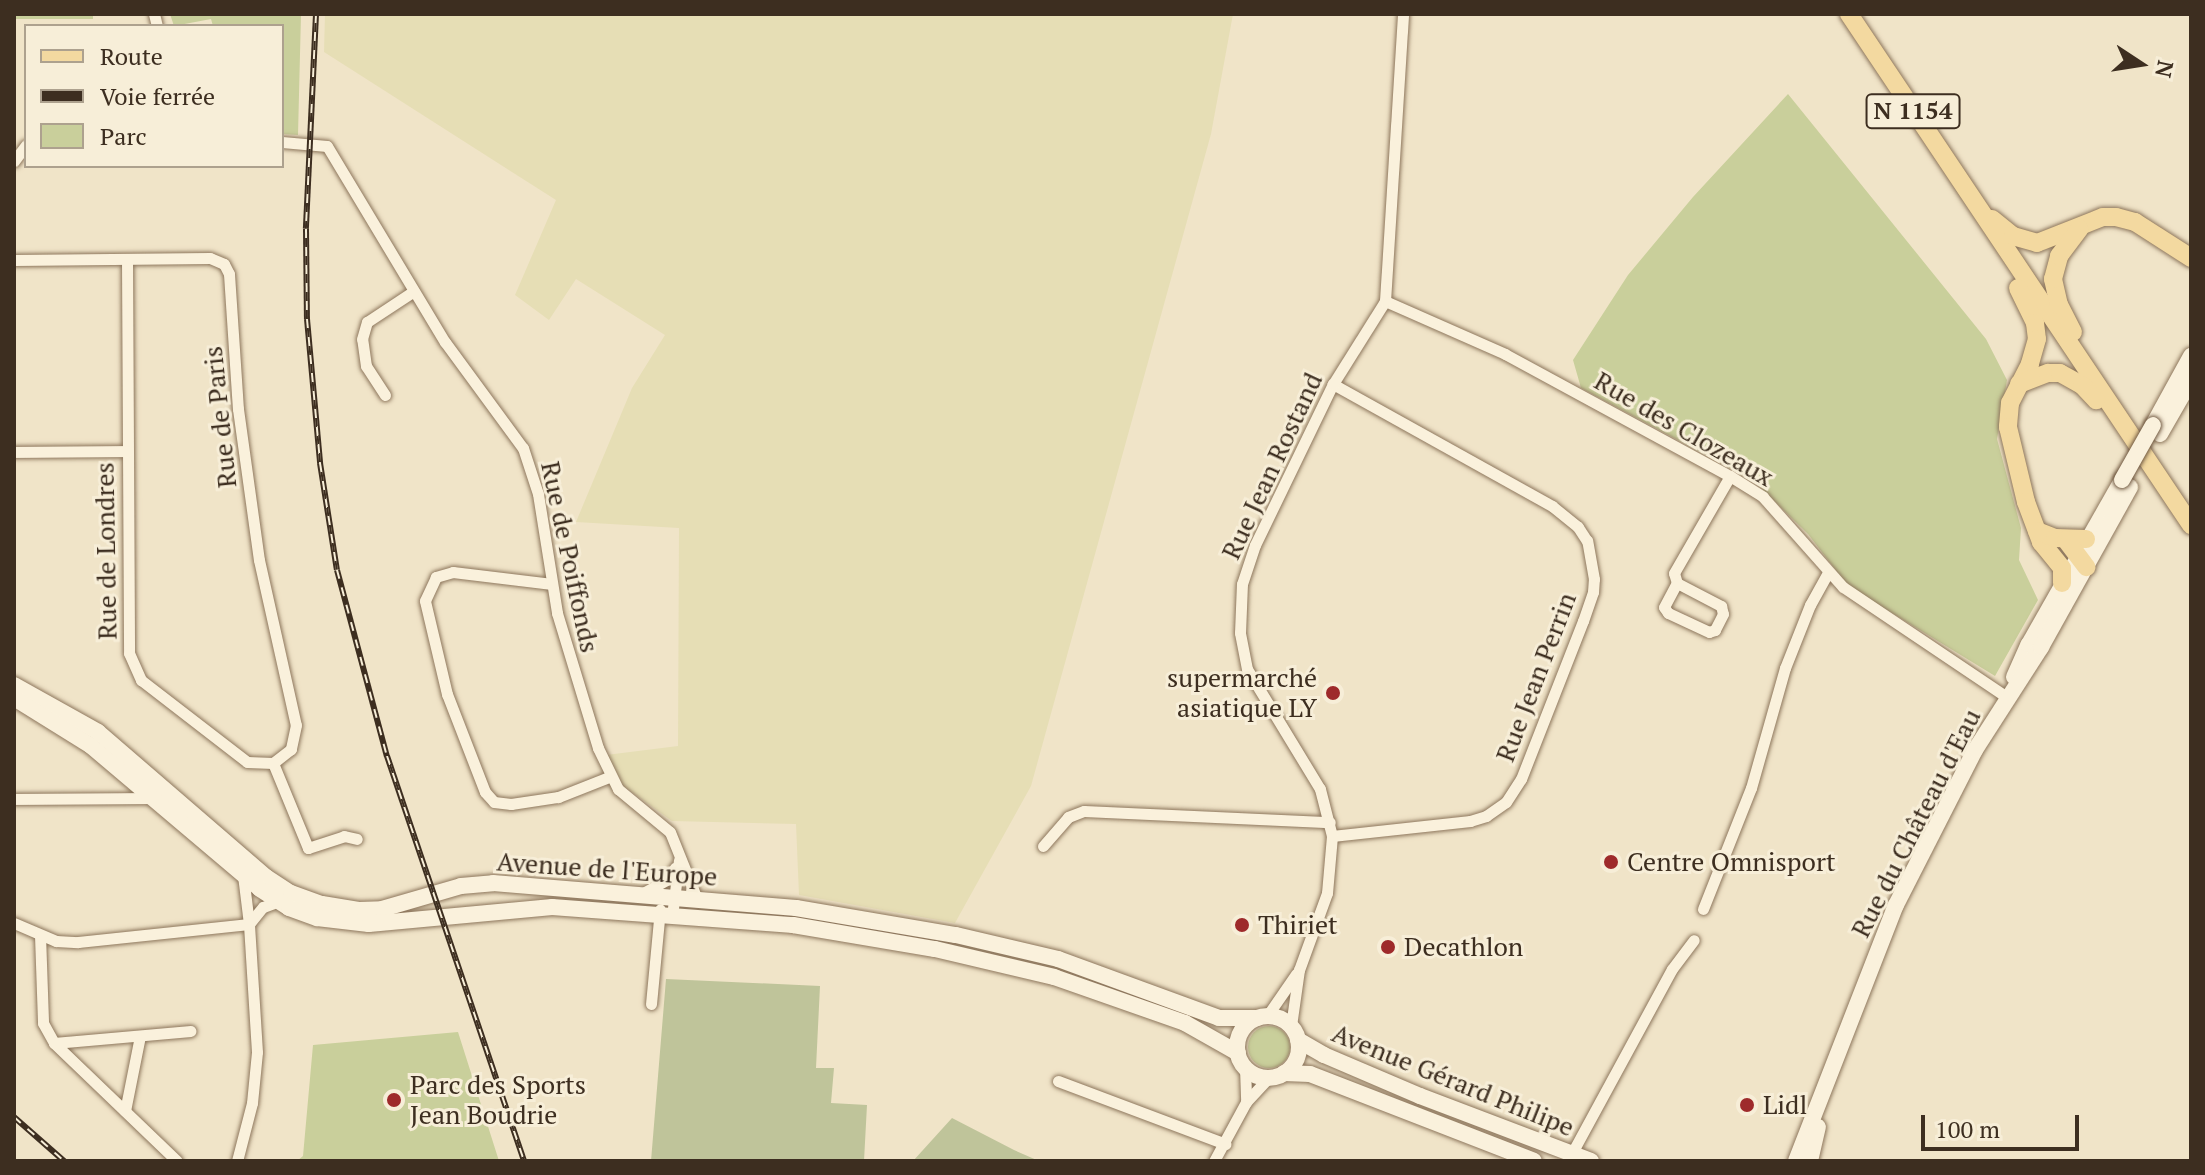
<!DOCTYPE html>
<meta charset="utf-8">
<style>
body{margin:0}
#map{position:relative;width:2205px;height:1175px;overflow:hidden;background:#f0e4c8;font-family:"PT Serif",serif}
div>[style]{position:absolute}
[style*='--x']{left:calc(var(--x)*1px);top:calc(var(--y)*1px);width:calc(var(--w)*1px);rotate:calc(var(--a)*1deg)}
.farmland>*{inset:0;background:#e6deb5}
.green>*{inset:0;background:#c9cf9b}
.round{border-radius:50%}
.cemetery>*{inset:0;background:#bfc49a}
.roads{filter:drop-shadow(0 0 2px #8d765c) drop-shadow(0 0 2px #8d765c)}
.street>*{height:11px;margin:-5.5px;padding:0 5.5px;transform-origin:5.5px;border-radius:5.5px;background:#faf1dc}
.secondary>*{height:16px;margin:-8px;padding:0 8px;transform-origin:8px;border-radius:8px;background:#faf1dc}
.secondary>.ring{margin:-8px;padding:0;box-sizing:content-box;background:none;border:16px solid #faf1dc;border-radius:50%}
.primary>*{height:18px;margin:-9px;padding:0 9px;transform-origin:9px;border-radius:9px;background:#f3d9a0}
.rail>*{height:6px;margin-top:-3px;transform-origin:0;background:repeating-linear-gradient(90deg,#f7eed8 0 9px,#3d2e20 0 18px);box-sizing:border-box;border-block:2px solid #3d2e20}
.bridges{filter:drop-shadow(0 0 2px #6f573f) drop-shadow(0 0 2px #6f573f)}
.secondary-bridge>*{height:16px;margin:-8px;padding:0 8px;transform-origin:8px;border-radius:8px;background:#faf1dc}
.dots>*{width:22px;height:22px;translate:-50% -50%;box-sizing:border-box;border:4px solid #f7eed8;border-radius:50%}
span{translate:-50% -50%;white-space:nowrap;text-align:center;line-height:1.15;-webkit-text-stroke:6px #f7eed8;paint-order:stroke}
.shield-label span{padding:2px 6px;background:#f7eed8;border:2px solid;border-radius:6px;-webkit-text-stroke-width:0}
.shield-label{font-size:24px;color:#3d2e20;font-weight:700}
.street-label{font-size:26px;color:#3d2e20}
.poi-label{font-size:26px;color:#3d2e20}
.right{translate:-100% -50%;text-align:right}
.left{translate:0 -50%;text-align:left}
.frame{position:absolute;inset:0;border:16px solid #3d2e20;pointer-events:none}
.legend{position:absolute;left:24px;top:24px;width:260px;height:144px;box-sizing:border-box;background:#f7eed8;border:2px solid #ada18e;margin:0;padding:10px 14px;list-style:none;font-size:24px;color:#3d2e20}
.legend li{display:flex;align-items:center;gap:16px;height:40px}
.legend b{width:40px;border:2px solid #ada18e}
.north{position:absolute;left:2101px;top:24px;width:80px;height:80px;-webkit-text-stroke:6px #f7eed8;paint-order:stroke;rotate:102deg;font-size:22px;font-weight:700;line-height:32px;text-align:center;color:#3d2e20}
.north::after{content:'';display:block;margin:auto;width:28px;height:36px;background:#3d2e20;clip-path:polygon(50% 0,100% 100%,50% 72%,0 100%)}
.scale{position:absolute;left:1921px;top:1115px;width:158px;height:36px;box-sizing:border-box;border:4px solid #3d2e20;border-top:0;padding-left:10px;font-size:24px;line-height:28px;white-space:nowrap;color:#3d2e20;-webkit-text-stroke:6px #f7eed8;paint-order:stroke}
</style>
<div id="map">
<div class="farmland">
<div style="clip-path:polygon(325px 14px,1233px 14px,1211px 134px,1031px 786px,955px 923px,799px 895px,796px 824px,672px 821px,622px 785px,606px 755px,678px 746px,679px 528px,576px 522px,632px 388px,665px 335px,576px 279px,549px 320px,515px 295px,556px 200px,324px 52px)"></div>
</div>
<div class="green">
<div style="clip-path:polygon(14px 14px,93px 14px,93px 19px,14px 19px)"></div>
<div style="clip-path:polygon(170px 14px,301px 14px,298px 135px,282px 134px,282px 26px,213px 26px,211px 19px,174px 26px)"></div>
<div style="clip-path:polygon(1788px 94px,1986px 339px,2007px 380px,1997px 439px,2021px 528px,2019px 560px,2038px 600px,1995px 676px,1848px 586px,1808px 534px,1754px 481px,1581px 388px,1573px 360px,1628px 275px,1693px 197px)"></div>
<div class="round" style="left:1248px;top:1026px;width:42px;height:42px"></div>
<div style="clip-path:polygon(458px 1032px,499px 1161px,297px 1161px,303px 1156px,313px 1045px)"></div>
</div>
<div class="cemetery">
<div style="clip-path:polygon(666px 979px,820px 986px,816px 1068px,834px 1068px,831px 1103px,867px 1105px,864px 1161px,651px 1161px)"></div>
<div style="clip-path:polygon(952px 1118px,1014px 1150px,1039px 1161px,913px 1161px)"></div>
</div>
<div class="roads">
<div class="street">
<div style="--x:154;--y:14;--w:12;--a:76"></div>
<div style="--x:282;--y:142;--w:45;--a:5.1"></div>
<div style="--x:327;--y:146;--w:229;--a:59"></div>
<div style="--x:445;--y:342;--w:132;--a:53.7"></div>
<div style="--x:523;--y:448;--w:48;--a:71.9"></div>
<div style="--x:538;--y:494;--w:121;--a:80.9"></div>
<div style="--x:557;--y:613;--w:141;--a:73.1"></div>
<div style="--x:598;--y:748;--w:46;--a:64"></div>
<div style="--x:618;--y:789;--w:67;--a:39.6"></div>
<div style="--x:670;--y:832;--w:72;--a:68.1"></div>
<div style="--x:14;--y:161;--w:20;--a:-53"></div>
<div style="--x:127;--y:259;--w:394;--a:89.7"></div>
<div style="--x:129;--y:653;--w:30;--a:66"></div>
<div style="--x:141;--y:680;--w:134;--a:37.7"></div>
<div style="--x:247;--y:762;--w:26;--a:2"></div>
<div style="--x:14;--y:260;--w:196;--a:-0.6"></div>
<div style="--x:210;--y:258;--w:15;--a:23"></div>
<div style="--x:224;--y:264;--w:11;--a:63"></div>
<div style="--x:229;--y:274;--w:135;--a:86.2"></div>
<div style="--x:238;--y:409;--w:152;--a:82.1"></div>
<div style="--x:259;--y:560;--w:169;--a:77.4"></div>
<div style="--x:296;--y:725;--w:25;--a:102"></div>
<div style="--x:291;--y:749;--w:23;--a:142"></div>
<div style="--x:1385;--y:301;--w:131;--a:23.8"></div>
<div style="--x:1505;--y:354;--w:256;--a:28.5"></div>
<div style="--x:1730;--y:476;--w:39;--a:32"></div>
<div style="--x:1763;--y:497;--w:120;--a:48.4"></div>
<div style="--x:1843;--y:587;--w:197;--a:33.9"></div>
<div style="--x:385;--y:395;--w:35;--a:-123"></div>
<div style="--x:366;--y:366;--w:27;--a:-98"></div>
<div style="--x:362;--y:339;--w:18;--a:-74"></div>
<div style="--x:367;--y:322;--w:56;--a:-33.4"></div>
<div style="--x:14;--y:452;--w:113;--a:-0.5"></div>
<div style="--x:1677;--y:583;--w:50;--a:27.6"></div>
<div style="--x:1721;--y:606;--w:8;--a:76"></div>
<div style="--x:1723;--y:614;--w:18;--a:117"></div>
<div style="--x:1715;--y:630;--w:6;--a:162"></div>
<div style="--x:1709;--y:632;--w:45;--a:-155.1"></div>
<div style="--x:1668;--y:613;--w:7;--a:-124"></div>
<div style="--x:1664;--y:607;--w:27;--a:-62"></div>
<div style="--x:1677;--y:583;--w:10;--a:-107"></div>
<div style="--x:1674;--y:573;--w:112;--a:-60"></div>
<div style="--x:552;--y:584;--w:100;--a:-173.1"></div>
<div style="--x:453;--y:572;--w:18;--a:164"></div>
<div style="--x:436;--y:577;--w:26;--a:115"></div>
<div style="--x:425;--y:601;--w:96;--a:76.7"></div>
<div style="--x:447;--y:694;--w:105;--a:68.8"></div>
<div style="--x:485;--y:792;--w:13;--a:48"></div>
<div style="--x:494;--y:802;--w:17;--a:7"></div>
<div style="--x:511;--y:804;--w:48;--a:-8.5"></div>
<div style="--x:558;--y:797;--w:55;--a:-21.4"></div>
<div style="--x:273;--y:763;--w:92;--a:67.6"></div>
<div style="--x:308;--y:848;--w:38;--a:-18"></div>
<div style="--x:344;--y:836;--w:13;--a:13"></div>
<div style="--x:14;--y:799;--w:137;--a:-0.4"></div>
<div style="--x:1332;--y:836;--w:139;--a:-6.2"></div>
<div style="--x:1470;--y:821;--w:17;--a:-17"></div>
<div style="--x:1486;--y:816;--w:24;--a:-35"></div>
<div style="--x:1506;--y:802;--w:27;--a:-57"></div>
<div style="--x:1521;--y:779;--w:170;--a:-68.6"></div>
<div style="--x:1583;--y:621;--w:31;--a:-71"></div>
<div style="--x:1593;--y:592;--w:13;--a:-86"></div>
<div style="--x:1594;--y:579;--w:39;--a:-100"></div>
<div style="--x:1587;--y:541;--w:17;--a:-123"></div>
<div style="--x:1578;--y:527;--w:33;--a:-141"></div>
<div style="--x:1552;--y:506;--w:251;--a:-150.9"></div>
<div style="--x:1043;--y:846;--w:38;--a:-49"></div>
<div style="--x:1068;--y:817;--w:17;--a:-21"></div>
<div style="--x:1084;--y:811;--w:246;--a:2.6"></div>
<div style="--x:643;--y:893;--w:29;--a:-29"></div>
<div style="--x:668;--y:879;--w:13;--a:-58"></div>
<div style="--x:1703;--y:909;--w:130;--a:-68.4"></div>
<div style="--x:1751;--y:788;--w:125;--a:-74.2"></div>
<div style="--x:1785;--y:668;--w:68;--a:-68.4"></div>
<div style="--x:1810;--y:605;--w:38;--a:-61"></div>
<div style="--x:672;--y:916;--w:56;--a:-82.9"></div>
<div style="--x:14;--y:923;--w:46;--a:23.2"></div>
<div style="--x:56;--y:941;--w:22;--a:3"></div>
<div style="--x:78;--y:942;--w:172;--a:-6"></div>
<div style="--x:249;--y:924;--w:49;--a:-97"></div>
<div style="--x:40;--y:935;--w:88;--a:88"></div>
<div style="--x:43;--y:1023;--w:23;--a:61"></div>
<div style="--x:54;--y:1043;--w:170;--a:43.8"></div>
<div style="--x:651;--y:1004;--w:95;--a:-84.6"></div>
<div style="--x:1267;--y:1016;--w:51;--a:-55.4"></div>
<div style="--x:1291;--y:1026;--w:57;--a:-81.9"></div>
<div style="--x:1299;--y:970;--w:82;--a:-70"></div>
<div style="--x:1327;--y:893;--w:57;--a:-85"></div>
<div style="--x:1332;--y:836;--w:49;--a:-104.3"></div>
<div style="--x:1320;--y:789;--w:140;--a:-121.3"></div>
<div style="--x:1247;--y:669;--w:37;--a:-101"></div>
<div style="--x:1240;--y:633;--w:49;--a:-87.7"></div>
<div style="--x:1242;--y:584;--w:41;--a:-71.6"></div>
<div style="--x:1255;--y:545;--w:179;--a:-64.2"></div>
<div style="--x:1333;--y:384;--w:98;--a:-57.9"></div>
<div style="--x:1385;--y:301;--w:288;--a:-86.4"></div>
<div style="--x:54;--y:1043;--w:137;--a:-5"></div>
<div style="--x:1245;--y:1067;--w:35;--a:88"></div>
<div style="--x:1058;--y:1081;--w:179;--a:20.6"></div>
<div style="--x:125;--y:1111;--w:76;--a:-78.7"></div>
<div style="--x:1572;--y:1153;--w:209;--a:-61.5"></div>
<div style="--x:1672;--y:969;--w:36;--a:-53"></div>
<div style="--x:237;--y:1161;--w:60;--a:-75.5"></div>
<div style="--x:252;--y:1103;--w:51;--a:-84.4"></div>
<div style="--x:257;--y:1052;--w:128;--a:-93.6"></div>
<div style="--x:249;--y:924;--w:22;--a:-51"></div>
<div style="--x:263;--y:907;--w:15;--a:-20"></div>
<div style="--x:1214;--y:1161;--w:67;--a:-61.5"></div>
<div style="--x:1246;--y:1102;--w:33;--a:-47"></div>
</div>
<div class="secondary">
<div style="--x:2153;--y:425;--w:79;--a:-61.2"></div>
<div style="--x:2160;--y:434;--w:62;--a:-60.1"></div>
<div style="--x:2014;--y:677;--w:36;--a:-66"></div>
<div style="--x:2029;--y:644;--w:189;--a:-60.4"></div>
<div style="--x:14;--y:685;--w:96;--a:29.2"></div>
<div style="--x:98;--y:732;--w:222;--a:40.8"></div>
<div style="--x:266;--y:877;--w:30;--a:33"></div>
<div style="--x:291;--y:893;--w:33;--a:20"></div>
<div style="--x:322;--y:904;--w:37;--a:9"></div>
<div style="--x:359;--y:910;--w:23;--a:-2"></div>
<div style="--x:382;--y:909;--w:82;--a:-16.2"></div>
<div style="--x:461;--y:886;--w:32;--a:-5"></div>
<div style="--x:493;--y:883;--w:304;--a:4.7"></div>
<div style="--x:796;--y:908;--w:162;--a:9.6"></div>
<div style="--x:956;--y:935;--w:105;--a:13.2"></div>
<div style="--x:1058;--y:959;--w:171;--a:20.1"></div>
<div style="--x:1219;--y:1018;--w:38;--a:0"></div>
<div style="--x:14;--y:698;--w:91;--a:31.9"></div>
<div style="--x:91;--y:746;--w:221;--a:40.2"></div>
<div style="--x:260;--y:889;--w:35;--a:33"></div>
<div style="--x:289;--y:908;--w:30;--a:20"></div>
<div style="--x:317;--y:918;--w:52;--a:6.6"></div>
<div style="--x:369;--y:924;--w:184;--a:-5.3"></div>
<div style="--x:552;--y:907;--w:242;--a:4.3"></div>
<div style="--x:793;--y:925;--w:144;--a:9.6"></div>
<div style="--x:935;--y:949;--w:122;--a:13.2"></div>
<div style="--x:1054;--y:977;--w:139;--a:19.3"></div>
<div style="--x:1185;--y:1023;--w:61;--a:29.5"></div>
<div class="ring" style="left:1237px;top:1016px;width:46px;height:46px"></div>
<div style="--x:1298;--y:1040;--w:30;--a:30"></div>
<div style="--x:1324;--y:1055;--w:104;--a:23.1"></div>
<div style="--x:1420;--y:1096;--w:183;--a:20.8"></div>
<div style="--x:1284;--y:1073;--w:26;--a:2"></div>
<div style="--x:1310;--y:1074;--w:240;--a:21.2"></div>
<div style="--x:1796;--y:1161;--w:275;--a:-68.7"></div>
<div style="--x:1896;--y:905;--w:174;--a:-63"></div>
<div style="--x:1975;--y:750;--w:122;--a:-57.3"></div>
<div style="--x:2041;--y:647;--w:183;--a:-60.9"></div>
<div style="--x:1810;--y:1161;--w:35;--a:-77"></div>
</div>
<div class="primary">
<div style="--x:1849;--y:14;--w:615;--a:56.21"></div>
<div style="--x:1992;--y:219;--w:27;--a:39"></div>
<div style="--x:2013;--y:236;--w:25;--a:16"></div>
<div style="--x:2037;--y:243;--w:71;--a:-21.5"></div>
<div style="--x:2103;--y:217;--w:13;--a:0"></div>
<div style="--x:2116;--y:217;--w:20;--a:15"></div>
<div style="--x:2135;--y:222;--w:67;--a:32.7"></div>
<div style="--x:2018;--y:288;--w:39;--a:64"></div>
<div style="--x:2035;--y:323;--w:16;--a:83"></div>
<div style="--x:2037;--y:339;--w:26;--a:106"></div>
<div style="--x:2030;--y:364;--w:44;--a:117.1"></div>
<div style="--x:2010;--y:403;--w:24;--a:95"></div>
<div style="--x:2008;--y:427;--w:77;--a:76.5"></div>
<div style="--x:2026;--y:502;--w:43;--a:69.4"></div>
<div style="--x:2041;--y:542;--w:33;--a:51"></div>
<div style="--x:2062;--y:568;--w:15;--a:90"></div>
<div style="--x:2073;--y:332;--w:30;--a:-117"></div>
<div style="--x:2059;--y:305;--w:27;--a:-103"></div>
<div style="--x:2053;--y:279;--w:24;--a:-75"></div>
<div style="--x:2059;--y:256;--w:34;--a:-53"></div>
<div style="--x:2019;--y:384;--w:31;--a:-21"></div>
<div style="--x:2048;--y:373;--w:12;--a:0"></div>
<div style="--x:2060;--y:373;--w:25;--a:29"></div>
<div style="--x:2082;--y:385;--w:21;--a:47"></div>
<div style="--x:2037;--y:531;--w:19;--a:21"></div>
<div style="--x:2055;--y:538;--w:31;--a:2"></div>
<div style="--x:2066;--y:540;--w:34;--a:53"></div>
</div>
</div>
<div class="rail">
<div style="--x:316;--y:14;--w:215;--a:92.7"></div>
<div style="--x:306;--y:229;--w:90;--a:89.4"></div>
<div style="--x:307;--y:319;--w:145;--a:84.8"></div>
<div style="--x:320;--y:463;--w:108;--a:81"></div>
<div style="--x:337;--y:570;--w:193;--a:75"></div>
<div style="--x:387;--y:756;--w:428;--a:71.3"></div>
<div style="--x:14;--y:1117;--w:67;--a:41.3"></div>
</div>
<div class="bridges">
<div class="secondary-bridge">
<div style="--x:2122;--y:480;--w:63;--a:-60.6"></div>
</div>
</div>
<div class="dots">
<div style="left:1333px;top:693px;background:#9e2a2b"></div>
<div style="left:1611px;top:862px;background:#9e2a2b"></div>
<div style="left:1242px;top:925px;background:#9e2a2b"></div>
<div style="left:1388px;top:947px;background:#9e2a2b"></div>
<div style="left:394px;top:1100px;background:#9e2a2b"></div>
<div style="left:1747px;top:1105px;background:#9e2a2b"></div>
</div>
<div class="shield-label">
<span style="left:1913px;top:111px">N 1154</span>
</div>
<div class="street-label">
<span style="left:220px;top:417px;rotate:-96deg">Rue de Paris</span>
<span style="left:1684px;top:429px;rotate:30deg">Rue des Clozeaux</span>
<span style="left:1272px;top:466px;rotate:-65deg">Rue Jean Rostand</span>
<span style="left:106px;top:551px;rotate:-91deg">Rue de Londres</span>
<span style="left:570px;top:557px;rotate:78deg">Rue de Poiffonds</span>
<span style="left:1536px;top:677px;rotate:-69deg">Rue Jean Perrin</span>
<span style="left:1916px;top:823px;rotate:-63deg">Rue du Château d'Eau</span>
<span style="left:607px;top:869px;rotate:4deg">Avenue de l'Europe</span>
<span style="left:1453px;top:1080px;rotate:22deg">Avenue Gérard Philipe</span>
</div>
<div class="poi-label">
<span class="right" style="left:1317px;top:693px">supermarché<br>asiatique LY</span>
<span class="left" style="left:1627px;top:862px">Centre Omnisport</span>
<span class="left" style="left:1258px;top:925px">Thiriet</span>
<span class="left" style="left:1404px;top:947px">Decathlon</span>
<span class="left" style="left:410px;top:1100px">Parc des Sports<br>Jean Boudrie</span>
<span class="left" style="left:1763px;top:1105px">Lidl</span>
</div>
<div class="frame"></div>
<ul class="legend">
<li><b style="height:10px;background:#f3d9a0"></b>Route</li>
<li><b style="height:10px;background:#3d2e20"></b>Voie ferrée</li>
<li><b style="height:22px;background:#c9cf9b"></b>Parc</li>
</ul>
<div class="north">N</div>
<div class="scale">100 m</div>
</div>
